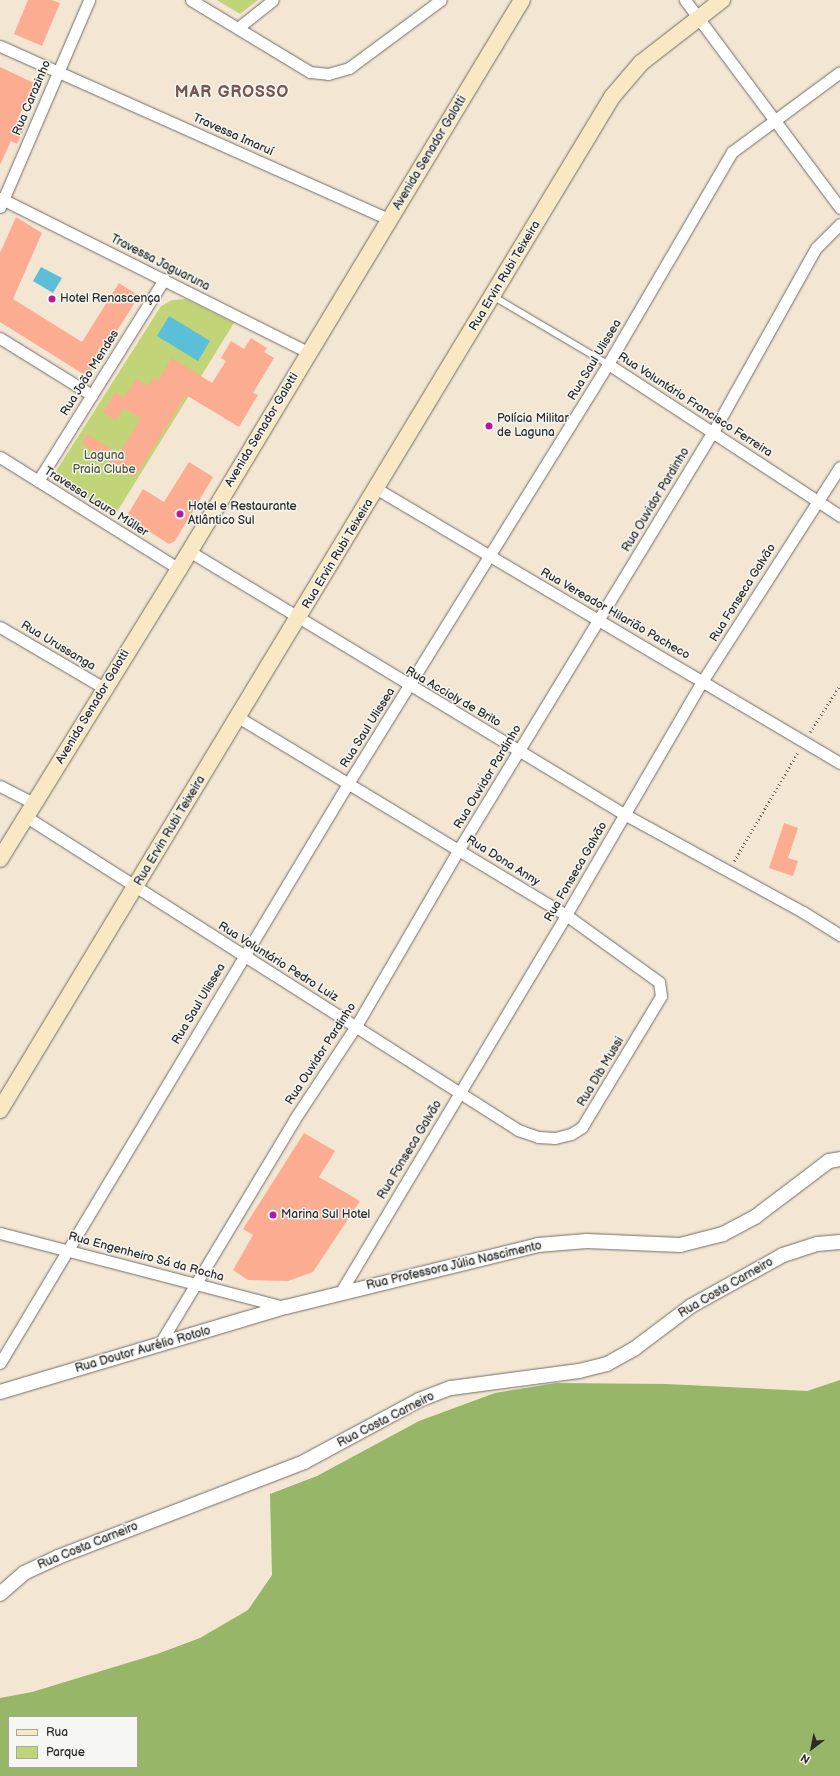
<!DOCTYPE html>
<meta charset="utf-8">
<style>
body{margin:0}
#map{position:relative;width:840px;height:1776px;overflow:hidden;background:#f3e7d4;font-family:"Balsamiq Sans",sans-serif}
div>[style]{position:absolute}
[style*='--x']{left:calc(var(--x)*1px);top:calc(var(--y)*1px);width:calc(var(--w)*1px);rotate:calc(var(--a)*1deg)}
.green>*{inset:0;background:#c1d477}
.forest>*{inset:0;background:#98b668}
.water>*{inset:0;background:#5abfd7}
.building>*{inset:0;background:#fcac90}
.path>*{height:2.5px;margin-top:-1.25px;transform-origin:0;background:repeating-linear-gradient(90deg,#716d66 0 1px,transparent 0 4px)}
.roads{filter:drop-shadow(0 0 1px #716d66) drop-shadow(0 0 1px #716d66)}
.service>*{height:5.5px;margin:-2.75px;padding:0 2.75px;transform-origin:2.75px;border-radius:2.75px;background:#fff}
.minor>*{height:11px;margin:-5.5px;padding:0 5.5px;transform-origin:5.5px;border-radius:5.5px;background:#fff}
.tertiary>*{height:14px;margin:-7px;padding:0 7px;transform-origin:7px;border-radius:7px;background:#fff}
.secondary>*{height:16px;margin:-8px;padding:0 8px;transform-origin:8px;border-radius:8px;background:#f8e8c3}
.dots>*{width:11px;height:11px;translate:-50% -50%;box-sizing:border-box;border:2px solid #f6f6f2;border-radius:50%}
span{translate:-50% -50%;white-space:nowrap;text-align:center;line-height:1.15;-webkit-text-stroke:3px #f6f6f2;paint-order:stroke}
.street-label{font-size:12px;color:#2b2b2b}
.poi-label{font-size:12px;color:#2b2b2b}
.left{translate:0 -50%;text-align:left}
.park-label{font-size:12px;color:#50553e}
.district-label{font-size:16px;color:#74584e;font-weight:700;letter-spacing:1px}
.legend{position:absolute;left:8px;top:1716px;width:130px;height:52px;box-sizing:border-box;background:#f6f6f2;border:1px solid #a5a5a2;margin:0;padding:5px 7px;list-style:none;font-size:12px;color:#2b2b2b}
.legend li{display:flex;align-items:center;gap:8px;height:20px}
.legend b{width:20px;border:1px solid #a5a5a2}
.north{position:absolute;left:792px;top:1728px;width:40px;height:40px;-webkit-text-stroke:3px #f6f6f2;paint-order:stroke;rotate:212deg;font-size:11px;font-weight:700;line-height:16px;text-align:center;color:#2b2b2b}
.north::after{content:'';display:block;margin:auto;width:14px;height:18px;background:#2b2b2b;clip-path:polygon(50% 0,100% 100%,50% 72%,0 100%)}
</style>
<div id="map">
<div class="green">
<div style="clip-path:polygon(217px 0,258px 0,240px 14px)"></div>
<div style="clip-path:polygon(186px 299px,234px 323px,115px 515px,53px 476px,161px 306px,172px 300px)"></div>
</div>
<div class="forest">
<div style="clip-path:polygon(evenodd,840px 1380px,840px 1776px,0 1776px,0 1698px,32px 1692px,157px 1654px,200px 1638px,248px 1610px,272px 1575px,270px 1494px,317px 1476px,419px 1421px,495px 1393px,556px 1383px,666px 1384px,807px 1391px,840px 1380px,9px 1717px,137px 1717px,137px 1767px,9px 1767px,9px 1717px)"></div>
</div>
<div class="water">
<div style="clip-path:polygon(41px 267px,62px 278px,53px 293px,33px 281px)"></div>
<div style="clip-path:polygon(169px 316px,210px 341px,198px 361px,157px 336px)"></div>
</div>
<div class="building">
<div style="clip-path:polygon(28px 0,51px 0,60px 3px,42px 46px,14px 34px)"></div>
<div style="clip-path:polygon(0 67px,34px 83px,17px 121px,26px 125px,17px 144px,11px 141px,0 165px)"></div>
<div style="clip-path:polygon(16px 217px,42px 233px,13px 299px,82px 342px,119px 283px,139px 296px,88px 377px,0 322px,0 253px)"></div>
<div style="clip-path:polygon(251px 338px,267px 348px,264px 352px,274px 358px,253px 393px,258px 395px,239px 427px,186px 395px,135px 477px,82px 444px,87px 434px,119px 454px,141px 418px,124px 408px,116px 421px,103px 412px,115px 392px,124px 397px,136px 379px,148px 386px,154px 377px,158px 380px,172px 358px,212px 383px,226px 361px,221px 358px,231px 341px,244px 349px)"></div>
<div style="clip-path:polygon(189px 462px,213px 477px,175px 541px,169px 544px,126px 517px,143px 489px,164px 502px)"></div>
<div style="clip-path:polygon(784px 823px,798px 828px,788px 858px,798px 861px,793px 876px,769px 868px)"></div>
<div style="clip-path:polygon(304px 1133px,335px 1151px,319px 1177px,360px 1201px,313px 1272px,288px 1281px,248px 1280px,233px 1270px,253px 1235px,243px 1229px)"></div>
</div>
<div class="path">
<div style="--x:810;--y:732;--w:56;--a:-57.4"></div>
<div style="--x:734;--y:861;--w:126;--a:-59.6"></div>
</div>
<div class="roads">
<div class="service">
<div style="--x:493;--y:296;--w:134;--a:30.6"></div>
</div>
<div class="minor">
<div style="--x:191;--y:0;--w:139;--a:31.2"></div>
<div style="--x:310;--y:72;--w:18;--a:6"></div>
<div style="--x:328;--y:74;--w:22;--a:-16"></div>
<div style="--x:349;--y:68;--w:114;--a:-36.5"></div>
<div style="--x:685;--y:0;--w:259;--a:53.3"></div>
<div style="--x:239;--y:27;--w:43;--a:-38.5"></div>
<div style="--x:0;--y:46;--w:427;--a:24"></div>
<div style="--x:0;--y:198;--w:346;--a:26.6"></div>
<div style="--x:0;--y:207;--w:225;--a:-66.7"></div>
<div style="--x:0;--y:338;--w:108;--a:31.8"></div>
<div style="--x:608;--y:364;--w:277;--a:33.2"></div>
<div style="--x:0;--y:457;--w:211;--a:32"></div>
<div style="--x:38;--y:481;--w:238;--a:-58"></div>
<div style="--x:377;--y:489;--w:538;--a:30.62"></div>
<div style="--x:189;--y:551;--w:508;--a:31.16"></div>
<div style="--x:624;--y:814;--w:204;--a:28.7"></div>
<div style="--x:803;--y:912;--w:44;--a:31.9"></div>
<div style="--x:0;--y:627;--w:121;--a:30.4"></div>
<div style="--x:0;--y:786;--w:37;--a:27"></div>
<div style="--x:25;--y:816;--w:585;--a:32.49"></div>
<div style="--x:518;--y:1130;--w:21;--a:19"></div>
<div style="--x:538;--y:1137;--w:17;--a:3"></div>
<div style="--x:555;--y:1138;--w:16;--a:-14"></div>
<div style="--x:571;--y:1134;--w:13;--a:-32"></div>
<div style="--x:582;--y:1127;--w:153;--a:-58.9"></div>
<div style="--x:661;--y:996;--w:14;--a:-98"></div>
<div style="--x:659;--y:982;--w:115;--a:-144.2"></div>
<div style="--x:566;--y:915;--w:383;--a:-148.9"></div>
<div style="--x:0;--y:1233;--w:294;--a:14.6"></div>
<div style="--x:340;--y:1293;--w:440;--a:-59.1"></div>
<div style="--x:566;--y:915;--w:272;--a:-59.8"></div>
<div style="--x:703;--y:680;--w:253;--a:-57.3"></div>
<div style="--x:159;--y:1345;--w:262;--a:-59"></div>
<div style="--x:294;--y:1120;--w:113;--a:-56.6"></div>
<div style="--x:356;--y:1026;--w:205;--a:-59.8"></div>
<div style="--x:459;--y:849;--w:488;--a:-58.7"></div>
<div style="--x:713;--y:432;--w:211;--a:-60.8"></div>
<div style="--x:816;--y:248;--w:34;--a:-45"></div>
<div style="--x:0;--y:1363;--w:678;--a:-59.01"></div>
<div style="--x:349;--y:782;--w:492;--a:-58.2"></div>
<div style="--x:608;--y:364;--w:246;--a:-59.7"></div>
<div style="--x:732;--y:152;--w:134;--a:-36.5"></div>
</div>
<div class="tertiary">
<div style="--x:0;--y:1392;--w:298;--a:-16.6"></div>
<div style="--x:286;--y:1307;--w:260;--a:-13.8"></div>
<div style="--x:538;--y:1245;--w:49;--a:-4.7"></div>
<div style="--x:587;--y:1241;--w:93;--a:2.5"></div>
<div style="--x:680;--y:1245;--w:44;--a:-14.3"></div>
<div style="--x:723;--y:1234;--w:36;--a:-28"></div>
<div style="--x:755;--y:1217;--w:93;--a:-37.1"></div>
<div style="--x:829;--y:1161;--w:11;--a:-10"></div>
<div style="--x:0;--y:1594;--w:32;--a:-41"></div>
<div style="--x:24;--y:1573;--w:38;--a:-25"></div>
<div style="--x:58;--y:1557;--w:264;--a:-21.1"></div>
<div style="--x:304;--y:1462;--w:131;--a:-28.3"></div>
<div style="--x:419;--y:1400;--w:34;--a:-21"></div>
<div style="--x:451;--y:1388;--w:129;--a:-7.6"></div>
<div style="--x:579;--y:1371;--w:29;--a:-14"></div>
<div style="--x:607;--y:1364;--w:31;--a:-29"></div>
<div style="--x:634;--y:1349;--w:71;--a:-37"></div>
<div style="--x:691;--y:1306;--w:105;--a:-29"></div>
<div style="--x:783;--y:1255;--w:36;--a:-18"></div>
<div style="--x:817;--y:1244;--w:23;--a:-5"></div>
</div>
<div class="secondary">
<div style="--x:0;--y:859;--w:341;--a:-58.3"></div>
<div style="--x:179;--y:569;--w:664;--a:-58.92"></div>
<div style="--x:0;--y:1110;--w:1184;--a:-58.86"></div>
<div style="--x:612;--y:97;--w:45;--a:-49.5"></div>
<div style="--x:641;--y:63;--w:103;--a:-37.9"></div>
</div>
</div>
<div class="dots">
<div style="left:52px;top:299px;background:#b5179e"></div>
<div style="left:489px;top:426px;background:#b5179e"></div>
<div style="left:180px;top:514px;background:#b5179e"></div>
<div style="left:273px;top:1215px;background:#b5179e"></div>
</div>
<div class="street-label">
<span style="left:32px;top:98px;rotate:-67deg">Rua Carazinho</span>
<span style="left:233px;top:135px;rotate:24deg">Travessa Imaruí</span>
<span style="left:430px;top:153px;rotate:-59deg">Avenida Senador Galotti</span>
<span style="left:160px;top:263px;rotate:27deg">Travessa Jaguaruna</span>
<span style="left:505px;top:276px;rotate:-59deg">Rua Ervin Rubi Teixeira</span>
<span style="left:595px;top:360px;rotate:-59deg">Rua Saul Ulissea</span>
<span style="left:90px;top:373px;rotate:-58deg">Rua João Mendes</span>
<span style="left:695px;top:405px;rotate:33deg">Rua Voluntário Francisco Ferreira</span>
<span style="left:262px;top:430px;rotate:-59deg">Avenida Senador Galotti</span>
<span style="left:656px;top:500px;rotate:-59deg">Rua Ouvidor Pardinho</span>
<span style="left:96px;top:502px;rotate:32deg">Travessa Lauro Müller</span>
<span style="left:338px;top:554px;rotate:-59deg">Rua Ervin Rubi Teixeira</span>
<span style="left:743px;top:593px;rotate:-58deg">Rua Fonseca Galvão</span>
<span style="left:615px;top:614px;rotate:30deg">Rua Vereador Hilarião Pacheco</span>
<span style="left:58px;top:646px;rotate:31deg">Rua Urussanga</span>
<span style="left:453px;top:697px;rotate:30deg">Rua Accioly de Brito</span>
<span style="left:93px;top:707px;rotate:-59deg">Avenida Senador Galotti</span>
<span style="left:368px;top:728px;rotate:-58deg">Rua Saul Ulissea</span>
<span style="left:488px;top:777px;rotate:-59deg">Rua Ouvidor Pardinho</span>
<span style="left:170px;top:831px;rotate:-59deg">Rua Ervin Rubi Teixeira</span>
<span style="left:503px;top:861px;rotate:32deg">Rua Dona Anny</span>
<span style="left:576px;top:872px;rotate:-60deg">Rua Fonseca Galvão</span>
<span style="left:278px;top:962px;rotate:32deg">Rua Voluntário Pedro Luiz</span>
<span style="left:199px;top:1004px;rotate:-59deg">Rua Saul Ulissea</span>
<span style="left:321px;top:1054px;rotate:-57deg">Rua Ouvidor Pardinho</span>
<span style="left:601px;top:1072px;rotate:-59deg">Rua Dib Mussi</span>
<span style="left:410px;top:1150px;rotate:-59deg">Rua Fonseca Galvão</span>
<span style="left:146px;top:1257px;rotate:15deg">Rua Engenheiro Sá da Rocha</span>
<span style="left:454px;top:1266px;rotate:-13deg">Rua Professora Júlia Nascimento</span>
<span style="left:726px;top:1288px;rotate:-30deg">Rua Costa Carneiro</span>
<span style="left:143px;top:1350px;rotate:-16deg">Rua Doutor Aurélio Rotolo</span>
<span style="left:386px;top:1420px;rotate:-27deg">Rua Costa Carneiro</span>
<span style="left:88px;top:1546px;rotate:-22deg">Rua Costa Carneiro</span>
</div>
<div class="poi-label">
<span class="left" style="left:60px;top:299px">Hotel Renascença</span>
<span class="left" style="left:497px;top:426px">Polícia Militar<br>de Laguna</span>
<span class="left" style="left:188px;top:514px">Hotel e Restaurante<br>Atlântico Sul</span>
<span class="left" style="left:281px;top:1215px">Marina Sul Hotel</span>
</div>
<div class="park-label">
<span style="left:104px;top:463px">Laguna<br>Praia Clube</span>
</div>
<div class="district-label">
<span style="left:232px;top:93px">MAR GROSSO</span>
</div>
<ul class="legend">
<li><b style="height:5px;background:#f8e8c3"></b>Rua</li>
<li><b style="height:11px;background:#c1d477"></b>Parque</li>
</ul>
<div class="north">N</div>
</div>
